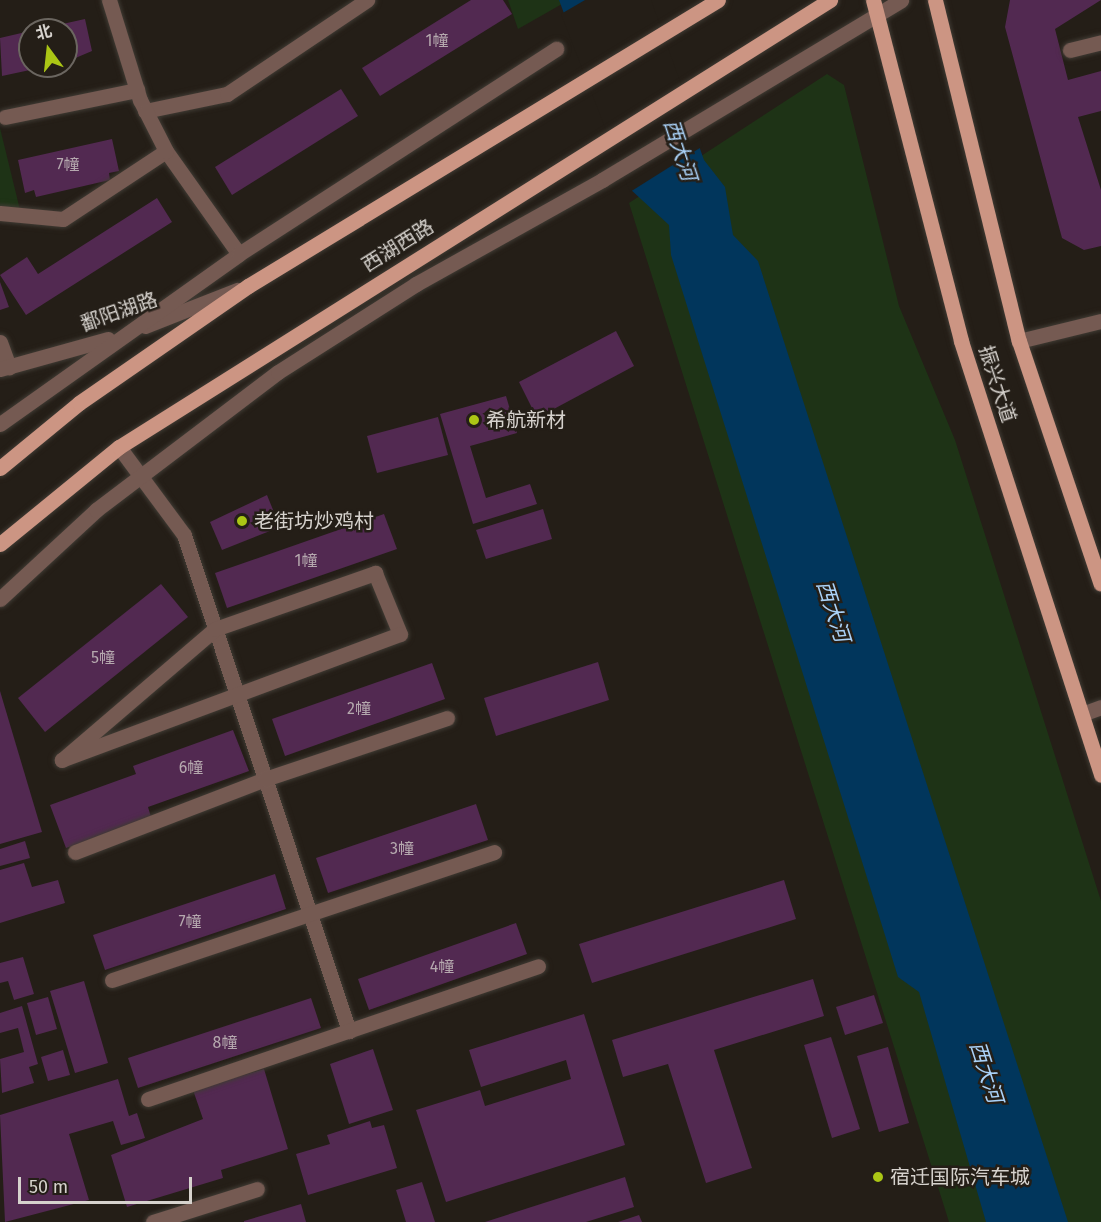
<!DOCTYPE html>
<meta charset="utf-8">
<style>
body{margin:0}
#map{position:relative;width:1101px;height:1222px;overflow:hidden;background:#241e17;font-family:"Fira Sans","Noto Sans SC",sans-serif}
div>[style]{position:absolute}
[style*='--x']{left:calc(var(--x)*1px);top:calc(var(--y)*1px);width:calc(var(--w)*1px);rotate:calc(var(--a)*1deg)}
.green>*{inset:0;background:#1e3316}
.water>*{inset:0;background:#01365c}
.pier>*{inset:0;background:#241e17}
.building>*{inset:0;background:#522951}
.roads{filter:drop-shadow(0 0 2px #403b34) drop-shadow(0 0 2px #403b34)}
.minor>*{height:15px;margin:-7.5px;padding:0 7.5px;transform-origin:7.5px;border-radius:7.5px;background:#755a52}
.major>*{height:15px;margin:-7.5px;padding:0 7.5px;transform-origin:7.5px;border-radius:7.5px;background:#cc9583}
.dots>*{width:16px;height:16px;translate:-50% -50%;box-sizing:border-box;border:3px solid #241e17;border-radius:50%}
span{translate:-50% -50%;white-space:nowrap;text-align:center;line-height:1.15;-webkit-text-stroke:5px #241e17;paint-order:stroke}
.number-label{font-size:16px;color:#b5a8ae}
.number-label span{-webkit-text-stroke-width:0}
.street-label{font-size:20px;color:#d6d2cd}
.poi-label{font-size:20px;color:#d6d2cd}
.left{translate:0 -50%;text-align:left}
.water-label{font-size:21px;color:#aad2f8;font-style:italic}
.north{position:absolute;left:18px;top:18px;width:60px;height:60px;box-sizing:border-box;background:#241e17;border:2px solid #6b6660;border-radius:50%;rotate:345deg;font-size:16px;font-weight:700;line-height:24px;text-align:center;color:#d6d2cd}
.north::after{content:'';display:block;margin:auto;width:21px;height:27px;background:#abc615;clip-path:polygon(50% 0,100% 100%,50% 72%,0 100%)}
.scale{position:absolute;left:18px;top:1177px;width:174px;height:27px;box-sizing:border-box;border:3px solid #d6d2cd;border-top:0;padding-left:8px;font-size:18px;line-height:21px;white-space:nowrap;color:#d6d2cd;-webkit-text-stroke:4px #241e17;paint-order:stroke}
</style>
<div id="map">
<div class="green">
<div style="clip-path:polygon(508px 0,569px 0,518px 29px)"></div>
<div style="clip-path:polygon(827px 74px,844px 85px,899px 306px,955px 440px,1101px 901px,1101px 1222px,949px 1222px,629px 203px)"></div>
<div style="clip-path:polygon(0 128px,21px 214px,0 212px)"></div>
</div>
<div class="water">
<div style="clip-path:polygon(559px 0,647px 0,704px 160px,725px 187px,733px 235px,758px 261px,1068px 1222px,986px 1222px,919px 992px,898px 977px,870px 887px,671px 255px,669px 225px,629px 188px)"></div>
</div>
<div class="pier">
<div style="clip-path:polygon(585px 0,651px 0,703px 146px,630px 192px,561px 14px)"></div>
</div>
<div class="building">
<div style="clip-path:polygon(471px 0,503px 0,512px 14px,380px 96px,362px 68px)"></div>
<div style="clip-path:polygon(1010px 0,1101px 0,1055px 29px,1068px 80px,1101px 71px,1101px 111px,1078px 117px,1101px 190px,1101px 246px,1084px 250px,1062px 238px,1005px 27px)"></div>
<div style="clip-path:polygon(85px 19px,92px 51px,66px 62px,66px 30px,40px 29px)"></div>
<div style="clip-path:polygon(30px 31px,30px 66px,44px 67px,2px 76px,0 38px)"></div>
<div style="clip-path:polygon(341px 89px,358px 116px,232px 195px,215px 167px)"></div>
<div style="clip-path:polygon(112px 139px,119px 171px,109px 173px,110px 180px,36px 197px,34px 190px,25px 193px,18px 160px)"></div>
<div style="clip-path:polygon(157px 198px,172px 222px,26px 315px,0 275px,27px 257px,38px 274px)"></div>
<div style="clip-path:polygon(0 282px,9px 307px,0 310px)"></div>
<div style="clip-path:polygon(616px 331px,634px 366px,537px 418px,519px 382px)"></div>
<div style="clip-path:polygon(506px 396px,517px 433px,470px 446px,486px 498px,530px 484px,537px 504px,473px 524px,440px 414px)"></div>
<div style="clip-path:polygon(438px 417px,448px 455px,377px 473px,367px 436px)"></div>
<div style="clip-path:polygon(267px 495px,280px 527px,222px 550px,210px 522px)"></div>
<div style="clip-path:polygon(543px 509px,552px 539px,486px 559px,476px 530px)"></div>
<div style="clip-path:polygon(384px 514px,397px 549px,227px 608px,215px 573px)"></div>
<div style="clip-path:polygon(161px 584px,188px 617px,45px 732px,18px 698px)"></div>
<div style="clip-path:polygon(598px 662px,609px 700px,496px 736px,484px 698px)"></div>
<div style="clip-path:polygon(432px 663px,445px 699px,285px 756px,272px 719px)"></div>
<div style="clip-path:polygon(0 691px,42px 832px,0 844px)"></div>
<div style="clip-path:polygon(233px 730px,249px 771px,148px 807px,151px 817px,66px 848px,50px 805px,136px 774px,133px 766px)"></div>
<div style="clip-path:polygon(476px 804px,488px 840px,328px 893px,316px 858px)"></div>
<div style="clip-path:polygon(25px 841px,30px 858px,0 866px,0 849px)"></div>
<div style="clip-path:polygon(24px 863px,32px 887px,58px 880px,65px 903px,0 923px,0 870px)"></div>
<div style="clip-path:polygon(275px 874px,286px 909px,105px 970px,93px 935px)"></div>
<div style="clip-path:polygon(784px 880px,796px 919px,592px 983px,579px 944px)"></div>
<div style="clip-path:polygon(516px 923px,527px 954px,369px 1010px,358px 979px)"></div>
<div style="clip-path:polygon(23px 957px,34px 994px,14px 1000px,8px 981px,0 983px,0 963px)"></div>
<div style="clip-path:polygon(813px 979px,824px 1016px,714px 1050px,752px 1168px,706px 1183px,668px 1064px,623px 1077px,612px 1040px)"></div>
<div style="clip-path:polygon(84px 981px,108px 1063px,75px 1073px,50px 991px)"></div>
<div style="clip-path:polygon(874px 995px,883px 1023px,845px 1035px,836px 1007px)"></div>
<div style="clip-path:polygon(48px 997px,57px 1029px,36px 1035px,27px 1003px)"></div>
<div style="clip-path:polygon(311px 998px,321px 1028px,138px 1088px,128px 1058px)"></div>
<div style="clip-path:polygon(22px 1006px,38px 1064px,29px 1067px,34px 1083px,2px 1093px,0 1059px,24px 1052px,18px 1028px,0 1033px,0 1013px)"></div>
<div style="clip-path:polygon(584px 1014px,625px 1145px,446px 1202px,416px 1110px,480px 1090px,485px 1106px,571px 1079px,566px 1060px,481px 1087px,469px 1050px)"></div>
<div style="clip-path:polygon(831px 1037px,860px 1129px,832px 1138px,804px 1045px)"></div>
<div style="clip-path:polygon(888px 1047px,909px 1123px,879px 1132px,857px 1056px)"></div>
<div style="clip-path:polygon(373px 1049px,393px 1110px,349px 1124px,330px 1064px)"></div>
<div style="clip-path:polygon(63px 1050px,70px 1075px,48px 1081px,41px 1057px)"></div>
<div style="clip-path:polygon(264px 1069px,288px 1149px,221px 1170px,223px 1178px,127px 1207px,111px 1155px,203px 1119px,193px 1090px)"></div>
<div style="clip-path:polygon(118px 1079px,129px 1116px,137px 1113px,145px 1138px,121px 1145px,113px 1121px,69px 1134px,89px 1200px,5px 1222px,0 1115px)"></div>
<div style="clip-path:polygon(370px 1121px,372px 1128px,384px 1125px,397px 1168px,308px 1195px,296px 1154px,330px 1144px,327px 1135px)"></div>
<div style="clip-path:polygon(625px 1177px,634px 1207px,586px 1222px,485px 1222px)"></div>
<div style="clip-path:polygon(422px 1182px,435px 1222px,406px 1222px,396px 1190px)"></div>
<div style="clip-path:polygon(301px 1204px,306px 1222px,244px 1222px,244px 1221px)"></div>
<div style="clip-path:polygon(639px 1215px,642px 1222px,618px 1222px)"></div>
</div>
<div class="roads">
<div class="minor">
<div style="--x:1070;--y:50;--w:32;--a:-14"></div>
<div style="--x:145;--y:111;--w:84;--a:-11.7"></div>
<div style="--x:227;--y:94;--w:169;--a:-33.9"></div>
<div style="--x:5;--y:117;--w:135;--a:-11.6"></div>
<div style="--x:166;--y:151;--w:126;--a:54.7"></div>
<div style="--x:0;--y:213;--w:63;--a:5.4"></div>
<div style="--x:63;--y:219;--w:123;--a:-33.4"></div>
<div style="--x:166;--y:151;--w:57;--a:-117"></div>
<div style="--x:140;--y:100;--w:105;--a:-107.2"></div>
<div style="--x:145;--y:326;--w:99;--a:-21.4"></div>
<div style="--x:1019;--y:341;--w:84;--a:-13.7"></div>
<div style="--x:0;--y:342;--w:27;--a:70"></div>
<div style="--x:0;--y:369;--w:112;--a:-15.5"></div>
<div style="--x:0;--y:424;--w:293;--a:-35.4"></div>
<div style="--x:239;--y:254;--w:378;--a:-32.9"></div>
<div style="--x:119;--y:447;--w:109;--a:53.5"></div>
<div style="--x:184;--y:535;--w:523;--a:71.6"></div>
<div style="--x:375;--y:573;--w:66;--a:67.7"></div>
<div style="--x:400;--y:634;--w:361;--a:159.6"></div>
<div style="--x:62;--y:760;--w:201;--a:-40.6"></div>
<div style="--x:215;--y:629;--w:170;--a:-19.3"></div>
<div style="--x:0;--y:599;--w:131;--a:-42.8"></div>
<div style="--x:96;--y:510;--w:228;--a:-37.2"></div>
<div style="--x:278;--y:372;--w:164;--a:-32.5"></div>
<div style="--x:416;--y:284;--w:213;--a:-29.2"></div>
<div style="--x:602;--y:180;--w:349;--a:-31"></div>
<div style="--x:1082;--y:714;--w:20;--a:-20"></div>
<div style="--x:75;--y:852;--w:204;--a:-21"></div>
<div style="--x:265;--y:779;--w:192;--a:-18.5"></div>
<div style="--x:112;--y:980;--w:403;--a:-18.5"></div>
<div style="--x:148;--y:1099;--w:412;--a:-18.8"></div>
<div style="--x:153;--y:1222;--w:109;--a:-17.6"></div>
</div>
<div class="major">
<div style="--x:873;--y:0;--w:352;--a:75.5"></div>
<div style="--x:961;--y:341;--w:456;--a:72.1"></div>
<div style="--x:935;--y:0;--w:351;--a:76.2"></div>
<div style="--x:1019;--y:341;--w:256;--a:71.4"></div>
<div style="--x:0;--y:468;--w:102;--a:-39.4"></div>
<div style="--x:79;--y:403;--w:206;--a:-34.7"></div>
<div style="--x:248;--y:286;--w:550;--a:-31.32"></div>
<div style="--x:0;--y:544;--w:154;--a:-39.2"></div>
<div style="--x:119;--y:447;--w:840;--a:-32.16"></div>
</div>
</div>
<div class="dots">
<div style="left:474px;top:420px;background:#abc615"></div>
<div style="left:242px;top:521px;background:#abc615"></div>
<div style="left:878px;top:1177px;background:#abc615"></div>
</div>
<div class="number-label">
<span style="left:437px;top:41px">1幢</span>
<span style="left:68px;top:165px">7幢</span>
<span style="left:306px;top:561px">1幢</span>
<span style="left:103px;top:658px">5幢</span>
<span style="left:359px;top:709px">2幢</span>
<span style="left:191px;top:768px">6幢</span>
<span style="left:402px;top:849px">3幢</span>
<span style="left:190px;top:922px">7幢</span>
<span style="left:442px;top:967px">4幢</span>
<span style="left:225px;top:1043px">8幢</span>
</div>
<div class="street-label">
<span style="left:398px;top:246px;rotate:-32deg">西湖西路</span>
<span style="left:119px;top:312px;rotate:-19deg">鄱阳湖路</span>
<span style="left:997px;top:384px;rotate:72deg">振兴大道</span>
</div>
<div class="poi-label">
<span class="left" style="left:486px;top:420px">希航新材</span>
<span class="left" style="left:254px;top:521px">老街坊炒鸡村</span>
<span class="left" style="left:890px;top:1177px">宿迁国际汽车城</span>
</div>
<div class="water-label">
<span style="left:680px;top:150px;rotate:72deg">西大河</span>
<span style="left:833px;top:611px;rotate:72deg">西大河</span>
<span style="left:986px;top:1072px;rotate:72deg">西大河</span>
</div>
<div class="north">北</div>
<div class="scale">50 m</div>
</div>
